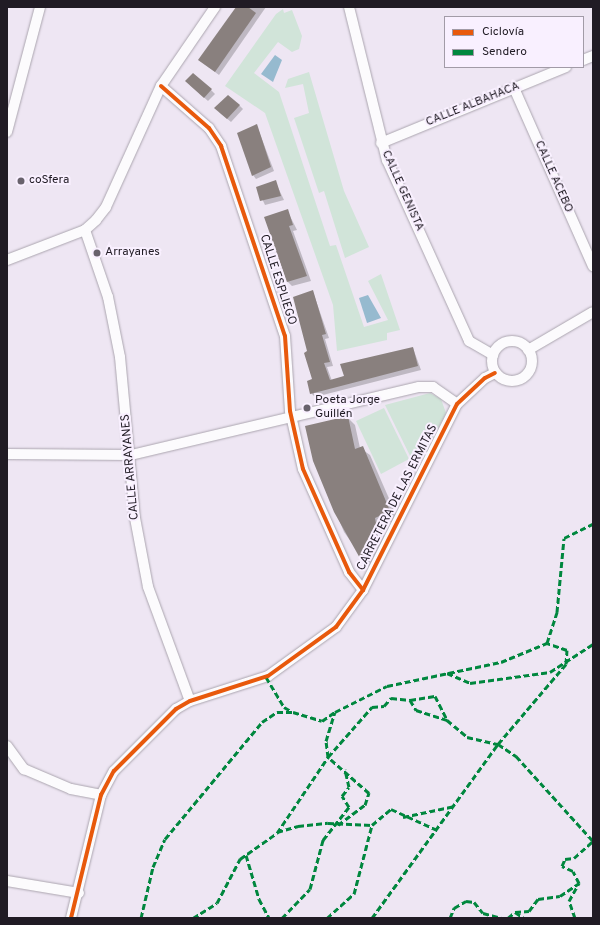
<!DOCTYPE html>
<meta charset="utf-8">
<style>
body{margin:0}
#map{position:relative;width:600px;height:925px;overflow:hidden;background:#eee6f3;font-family:Overpass,sans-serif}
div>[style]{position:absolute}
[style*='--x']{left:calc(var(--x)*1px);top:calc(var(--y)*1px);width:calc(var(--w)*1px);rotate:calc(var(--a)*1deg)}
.green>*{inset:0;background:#d1e4d9}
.water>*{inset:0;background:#96bacf}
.shadow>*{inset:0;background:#0003}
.building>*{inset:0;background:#89807e}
.roads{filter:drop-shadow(0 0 1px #aba5af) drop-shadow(0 0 1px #aba5af)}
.minor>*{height:10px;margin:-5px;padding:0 5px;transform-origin:5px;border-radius:5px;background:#fcfbfd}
.minor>.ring{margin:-5px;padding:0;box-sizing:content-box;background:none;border:10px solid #fcfbfd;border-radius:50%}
.quiet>*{height:3px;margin-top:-1.5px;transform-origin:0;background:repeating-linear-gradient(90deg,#00873e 0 6px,transparent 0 9px)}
.cycleway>*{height:4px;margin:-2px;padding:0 2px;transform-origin:2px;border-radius:2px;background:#e8590c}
.dots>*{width:11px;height:11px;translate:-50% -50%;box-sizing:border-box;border:2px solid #f9f0ff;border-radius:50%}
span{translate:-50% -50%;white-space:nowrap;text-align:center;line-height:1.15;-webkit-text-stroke:4px #f9f0ff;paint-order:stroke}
.street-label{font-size:12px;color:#201b24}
.poi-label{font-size:12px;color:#201b24}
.left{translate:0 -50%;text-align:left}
.frame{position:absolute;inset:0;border:8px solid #201b24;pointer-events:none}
.legend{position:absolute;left:444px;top:16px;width:140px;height:52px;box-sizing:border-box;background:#f9f0ff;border:1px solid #a29ba7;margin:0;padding:5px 7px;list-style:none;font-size:12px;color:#201b24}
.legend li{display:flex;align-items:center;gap:8px;height:20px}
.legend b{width:20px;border:1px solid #a29ba7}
</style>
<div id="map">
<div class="green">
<div style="clip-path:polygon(283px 9px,284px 13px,292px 10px,302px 36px,299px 49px,292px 52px,278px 42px,254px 73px,279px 92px,330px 246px,336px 245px,364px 327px,388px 320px,368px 281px,381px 274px,400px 330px,387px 333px,387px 340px,337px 351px,333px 305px,265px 113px,225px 86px,276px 14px)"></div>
<div style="clip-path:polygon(309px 72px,344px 191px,369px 247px,345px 258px,324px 191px,319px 193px,294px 118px,309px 113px,303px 84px,285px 88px,288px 79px)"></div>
<div style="clip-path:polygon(430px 393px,441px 399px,446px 413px,417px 470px,385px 405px)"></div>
<div style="clip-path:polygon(384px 408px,409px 459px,381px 474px,356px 421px)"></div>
</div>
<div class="water">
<div style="clip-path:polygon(275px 55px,282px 60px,273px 82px,261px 74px)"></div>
<div style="clip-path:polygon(368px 295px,381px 318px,367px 323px,359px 298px)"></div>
</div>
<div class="shadow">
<div style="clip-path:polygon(237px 7px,266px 7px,219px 75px,199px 60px)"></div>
<div style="clip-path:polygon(190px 85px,211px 90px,215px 94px,208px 101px)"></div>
<div style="clip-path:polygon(239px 105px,243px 109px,231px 122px,219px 112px)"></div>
<div style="clip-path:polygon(257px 126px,274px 171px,256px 179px,253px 175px)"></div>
<div style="clip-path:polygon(275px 181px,284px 200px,265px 205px,257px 188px)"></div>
<div style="clip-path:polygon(287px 210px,297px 230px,293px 231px,311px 281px,292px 286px,287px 281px)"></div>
<div style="clip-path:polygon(313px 292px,329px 338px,325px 339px,333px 366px,327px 367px,332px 381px,413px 348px,421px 370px,315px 397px,311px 393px,313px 380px,308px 352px)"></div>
<div style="clip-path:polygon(347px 417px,355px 425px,360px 448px,370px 455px,398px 519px,382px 526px,385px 538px,369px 567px,344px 532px,314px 460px)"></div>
</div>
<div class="building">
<div style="clip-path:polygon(236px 7px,248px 7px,256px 13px,215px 72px,198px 60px)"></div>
<div style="clip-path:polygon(193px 73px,212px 89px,204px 98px,185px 81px)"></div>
<div style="clip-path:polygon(228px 95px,240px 105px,227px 119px,214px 108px)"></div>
<div style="clip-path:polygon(257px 124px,271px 167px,252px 176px,237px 133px)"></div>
<div style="clip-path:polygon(276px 180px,281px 196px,260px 201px,256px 187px)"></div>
<div style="clip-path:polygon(288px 209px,293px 225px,289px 226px,307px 276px,287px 282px,264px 217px)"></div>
<div style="clip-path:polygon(313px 290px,326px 334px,322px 335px,330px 362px,324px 363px,330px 380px,344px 376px,340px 364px,413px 347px,418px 366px,310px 394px,307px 381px,312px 379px,304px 353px,307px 351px,293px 297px)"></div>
<div style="clip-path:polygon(348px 416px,355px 449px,363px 446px,390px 511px,375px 518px,377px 529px,361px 560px,334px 512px,313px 461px,305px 426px)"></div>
</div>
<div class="roads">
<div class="minor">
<div style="--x:349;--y:7;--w:158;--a:76.1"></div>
<div style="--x:387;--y:160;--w:199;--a:65.6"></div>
<div style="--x:469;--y:341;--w:28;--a:30"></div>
<div style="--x:583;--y:60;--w:11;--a:-22"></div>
<div style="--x:161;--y:86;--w:64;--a:41.2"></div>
<div style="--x:209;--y:128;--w:22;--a:56"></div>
<div style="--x:221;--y:146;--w:200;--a:71.4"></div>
<div style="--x:285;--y:336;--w:75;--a:86.2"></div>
<div style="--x:290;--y:411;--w:59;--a:77.4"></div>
<div style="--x:303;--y:469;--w:113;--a:65.9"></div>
<div style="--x:349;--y:572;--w:23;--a:52"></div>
<div style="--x:514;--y:88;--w:195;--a:66.1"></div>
<div style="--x:7;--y:132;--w:129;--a:-75.2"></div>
<div style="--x:381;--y:143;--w:200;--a:-22.3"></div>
<div style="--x:85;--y:230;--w:71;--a:71.1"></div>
<div style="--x:108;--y:297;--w:61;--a:78.7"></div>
<div style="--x:120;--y:357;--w:162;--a:84.7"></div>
<div style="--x:135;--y:518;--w:70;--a:79.3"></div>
<div style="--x:148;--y:587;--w:121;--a:69.8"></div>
<div style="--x:7;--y:260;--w:84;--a:-21"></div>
<div style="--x:85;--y:230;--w:15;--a:-42"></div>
<div style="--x:96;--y:220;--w:16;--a:-52"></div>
<div style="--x:106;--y:207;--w:133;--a:-65.6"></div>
<div style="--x:161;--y:86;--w:96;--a:-55.6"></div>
<div class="ring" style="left:492px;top:341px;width:30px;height:30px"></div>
<div style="--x:528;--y:350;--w:75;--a:-30.3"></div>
<div style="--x:7;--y:454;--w:124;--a:0.5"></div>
<div style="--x:131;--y:455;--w:296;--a:-13.3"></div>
<div style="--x:419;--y:387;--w:14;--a:0"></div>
<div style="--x:433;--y:387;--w:29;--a:35"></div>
<div style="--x:7;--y:746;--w:29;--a:54"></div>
<div style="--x:24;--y:769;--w:51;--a:23.1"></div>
<div style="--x:71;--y:789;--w:31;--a:11"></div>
<div style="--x:7;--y:881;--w:73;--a:9.5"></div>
<div style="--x:71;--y:918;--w:127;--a:-76.3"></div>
<div style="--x:101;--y:795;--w:27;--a:-62"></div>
<div style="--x:114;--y:771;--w:88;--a:-45"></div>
<div style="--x:176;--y:709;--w:16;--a:-30"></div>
<div style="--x:190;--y:701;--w:82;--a:-17.8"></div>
<div style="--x:268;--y:676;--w:84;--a:-35.8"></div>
<div style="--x:336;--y:627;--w:46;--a:-53.9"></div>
<div style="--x:363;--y:590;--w:208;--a:-63.2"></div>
<div style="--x:457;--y:404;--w:38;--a:-43"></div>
<div style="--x:485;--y:378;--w:11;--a:-27"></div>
</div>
</div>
<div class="quiet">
<div style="--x:447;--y:673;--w:25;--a:23"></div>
<div style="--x:470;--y:683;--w:81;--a:-7.8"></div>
<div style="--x:550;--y:672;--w:51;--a:-33.1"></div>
<div style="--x:266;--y:677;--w:35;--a:59"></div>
<div style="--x:284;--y:707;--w:8;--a:30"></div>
<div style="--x:410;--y:700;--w:25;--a:-9"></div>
<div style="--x:435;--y:696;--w:27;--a:63"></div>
<div style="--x:403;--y:817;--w:53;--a:-11.9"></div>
<div style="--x:338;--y:825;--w:34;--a:-37"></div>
<div style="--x:365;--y:805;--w:13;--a:-72"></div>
<div style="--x:369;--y:793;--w:55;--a:-138.7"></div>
<div style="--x:328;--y:757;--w:67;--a:-48.7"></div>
<div style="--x:372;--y:707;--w:12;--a:-5"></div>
<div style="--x:384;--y:706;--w:11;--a:-49"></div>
<div style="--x:391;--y:698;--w:19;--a:6"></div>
<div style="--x:410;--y:700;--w:12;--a:59"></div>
<div style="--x:416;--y:710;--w:33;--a:18"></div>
<div style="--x:447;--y:720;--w:26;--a:40"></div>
<div style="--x:467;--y:737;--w:32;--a:13"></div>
<div style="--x:498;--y:744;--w:22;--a:34"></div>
<div style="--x:516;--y:756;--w:115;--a:47.8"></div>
<div style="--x:277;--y:832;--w:22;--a:-16"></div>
<div style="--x:298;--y:826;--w:30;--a:-6"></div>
<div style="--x:328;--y:823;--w:44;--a:2.6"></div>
<div style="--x:372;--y:825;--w:25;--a:-40"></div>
<div style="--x:391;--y:809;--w:51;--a:24.5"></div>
<div style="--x:246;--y:855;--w:46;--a:73.5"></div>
<div style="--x:259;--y:899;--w:21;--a:62"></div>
<div style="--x:515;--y:912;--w:14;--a:-4"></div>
<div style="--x:529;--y:911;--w:15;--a:-53"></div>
<div style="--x:538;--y:899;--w:22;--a:-8"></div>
<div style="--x:560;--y:896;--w:22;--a:-34"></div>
<div style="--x:141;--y:918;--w:52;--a:-76.8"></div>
<div style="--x:153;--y:867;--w:30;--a:-67"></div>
<div style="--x:165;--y:839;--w:152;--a:-50.3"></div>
<div style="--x:262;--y:722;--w:18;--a:-34"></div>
<div style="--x:277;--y:712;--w:16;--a:0"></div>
<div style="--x:293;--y:712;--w:30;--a:17"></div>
<div style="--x:322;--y:721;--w:16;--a:-35"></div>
<div style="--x:193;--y:918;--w:28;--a:-32"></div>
<div style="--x:217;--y:903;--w:50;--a:-62.4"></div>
<div style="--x:240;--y:859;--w:45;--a:-35.1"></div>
<div style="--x:277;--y:833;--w:92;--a:-56.1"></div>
<div style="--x:328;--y:757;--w:16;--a:-97"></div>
<div style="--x:326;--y:741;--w:30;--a:-73"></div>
<div style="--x:335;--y:712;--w:58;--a:-26.6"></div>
<div style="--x:387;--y:686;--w:116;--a:-11.9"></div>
<div style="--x:501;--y:662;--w:50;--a:-22.4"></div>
<div style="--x:547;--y:643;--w:33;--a:-72"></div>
<div style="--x:557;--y:612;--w:74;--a:-84.6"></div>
<div style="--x:564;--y:538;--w:32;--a:-26"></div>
<div style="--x:282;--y:918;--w:40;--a:-46"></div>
<div style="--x:310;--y:889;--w:51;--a:-75.1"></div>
<div style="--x:323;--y:840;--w:42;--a:-51.8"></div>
<div style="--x:349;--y:807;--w:13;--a:-122"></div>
<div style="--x:342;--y:796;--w:11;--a:-52"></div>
<div style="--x:349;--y:787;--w:18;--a:-103"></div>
<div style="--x:327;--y:918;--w:36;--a:-42"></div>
<div style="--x:354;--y:894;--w:71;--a:-75.4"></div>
<div style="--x:372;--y:918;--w:215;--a:-54.1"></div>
<div style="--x:498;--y:744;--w:105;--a:-49.6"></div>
<div style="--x:566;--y:664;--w:14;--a:-86"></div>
<div style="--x:567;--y:650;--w:21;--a:-161"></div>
<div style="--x:450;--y:918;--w:11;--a:-68"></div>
<div style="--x:454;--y:908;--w:14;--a:-30"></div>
<div style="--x:466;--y:901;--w:8;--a:7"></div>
<div style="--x:474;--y:902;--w:14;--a:51"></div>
<div style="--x:483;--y:913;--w:20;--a:15"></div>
<div style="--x:508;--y:918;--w:9;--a:-41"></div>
<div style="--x:515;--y:912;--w:11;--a:34"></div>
<div style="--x:575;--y:918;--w:18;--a:-109"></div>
<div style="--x:569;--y:901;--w:21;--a:-61"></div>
<div style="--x:579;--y:883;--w:13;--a:-117"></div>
<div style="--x:573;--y:871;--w:12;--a:-156"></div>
<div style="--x:562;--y:866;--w:8;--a:-67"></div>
<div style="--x:565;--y:859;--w:9;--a:-6"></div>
<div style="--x:574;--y:858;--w:25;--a:-42"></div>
</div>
<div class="cycleway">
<div style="--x:161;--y:86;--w:64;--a:41.2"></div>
<div style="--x:209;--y:128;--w:22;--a:56"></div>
<div style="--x:221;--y:146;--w:200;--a:71.4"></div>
<div style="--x:285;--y:336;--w:75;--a:86.2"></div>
<div style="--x:290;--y:411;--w:59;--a:77.4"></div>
<div style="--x:303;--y:469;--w:113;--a:65.9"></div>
<div style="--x:349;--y:572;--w:23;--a:52"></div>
<div style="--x:71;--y:918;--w:127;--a:-76.3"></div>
<div style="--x:101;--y:795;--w:27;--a:-62"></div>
<div style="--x:114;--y:771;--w:88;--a:-45"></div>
<div style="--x:176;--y:709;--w:16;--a:-30"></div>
<div style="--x:190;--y:701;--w:82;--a:-17.8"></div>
<div style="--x:268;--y:676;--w:84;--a:-35.8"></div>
<div style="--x:336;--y:627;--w:46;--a:-53.9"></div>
<div style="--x:363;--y:590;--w:208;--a:-63.2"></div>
<div style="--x:457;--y:404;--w:38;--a:-43"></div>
<div style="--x:485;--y:378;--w:11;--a:-27"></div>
</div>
<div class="dots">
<div style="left:21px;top:181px;background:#68626c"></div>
<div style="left:97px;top:253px;background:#68626c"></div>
<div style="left:307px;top:408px;background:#68626c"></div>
</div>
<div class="street-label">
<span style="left:473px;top:105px;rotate:-22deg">CALLE ALBAHACA</span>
<span style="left:553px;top:177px;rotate:66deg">CALLE ACEBO</span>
<span style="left:402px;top:191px;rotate:66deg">CALLE GENISTA</span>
<span style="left:277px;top:280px;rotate:72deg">CALLE ESPLIEGO</span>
<span style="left:131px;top:467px;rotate:-95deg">CALLE ARRAYANES</span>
<span style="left:398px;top:498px;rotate:-63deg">CARRETERA DE LAS ERMITAS</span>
</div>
<div class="poi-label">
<span class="left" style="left:29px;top:181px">coSfera</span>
<span class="left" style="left:105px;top:253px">Arrayanes</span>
<span class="left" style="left:315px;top:408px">Poeta Jorge<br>Guillén</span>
</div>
<div class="frame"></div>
<ul class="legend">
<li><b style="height:5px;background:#e8590c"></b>Ciclovía</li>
<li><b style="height:5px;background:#00873e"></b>Sendero</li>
</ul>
</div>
